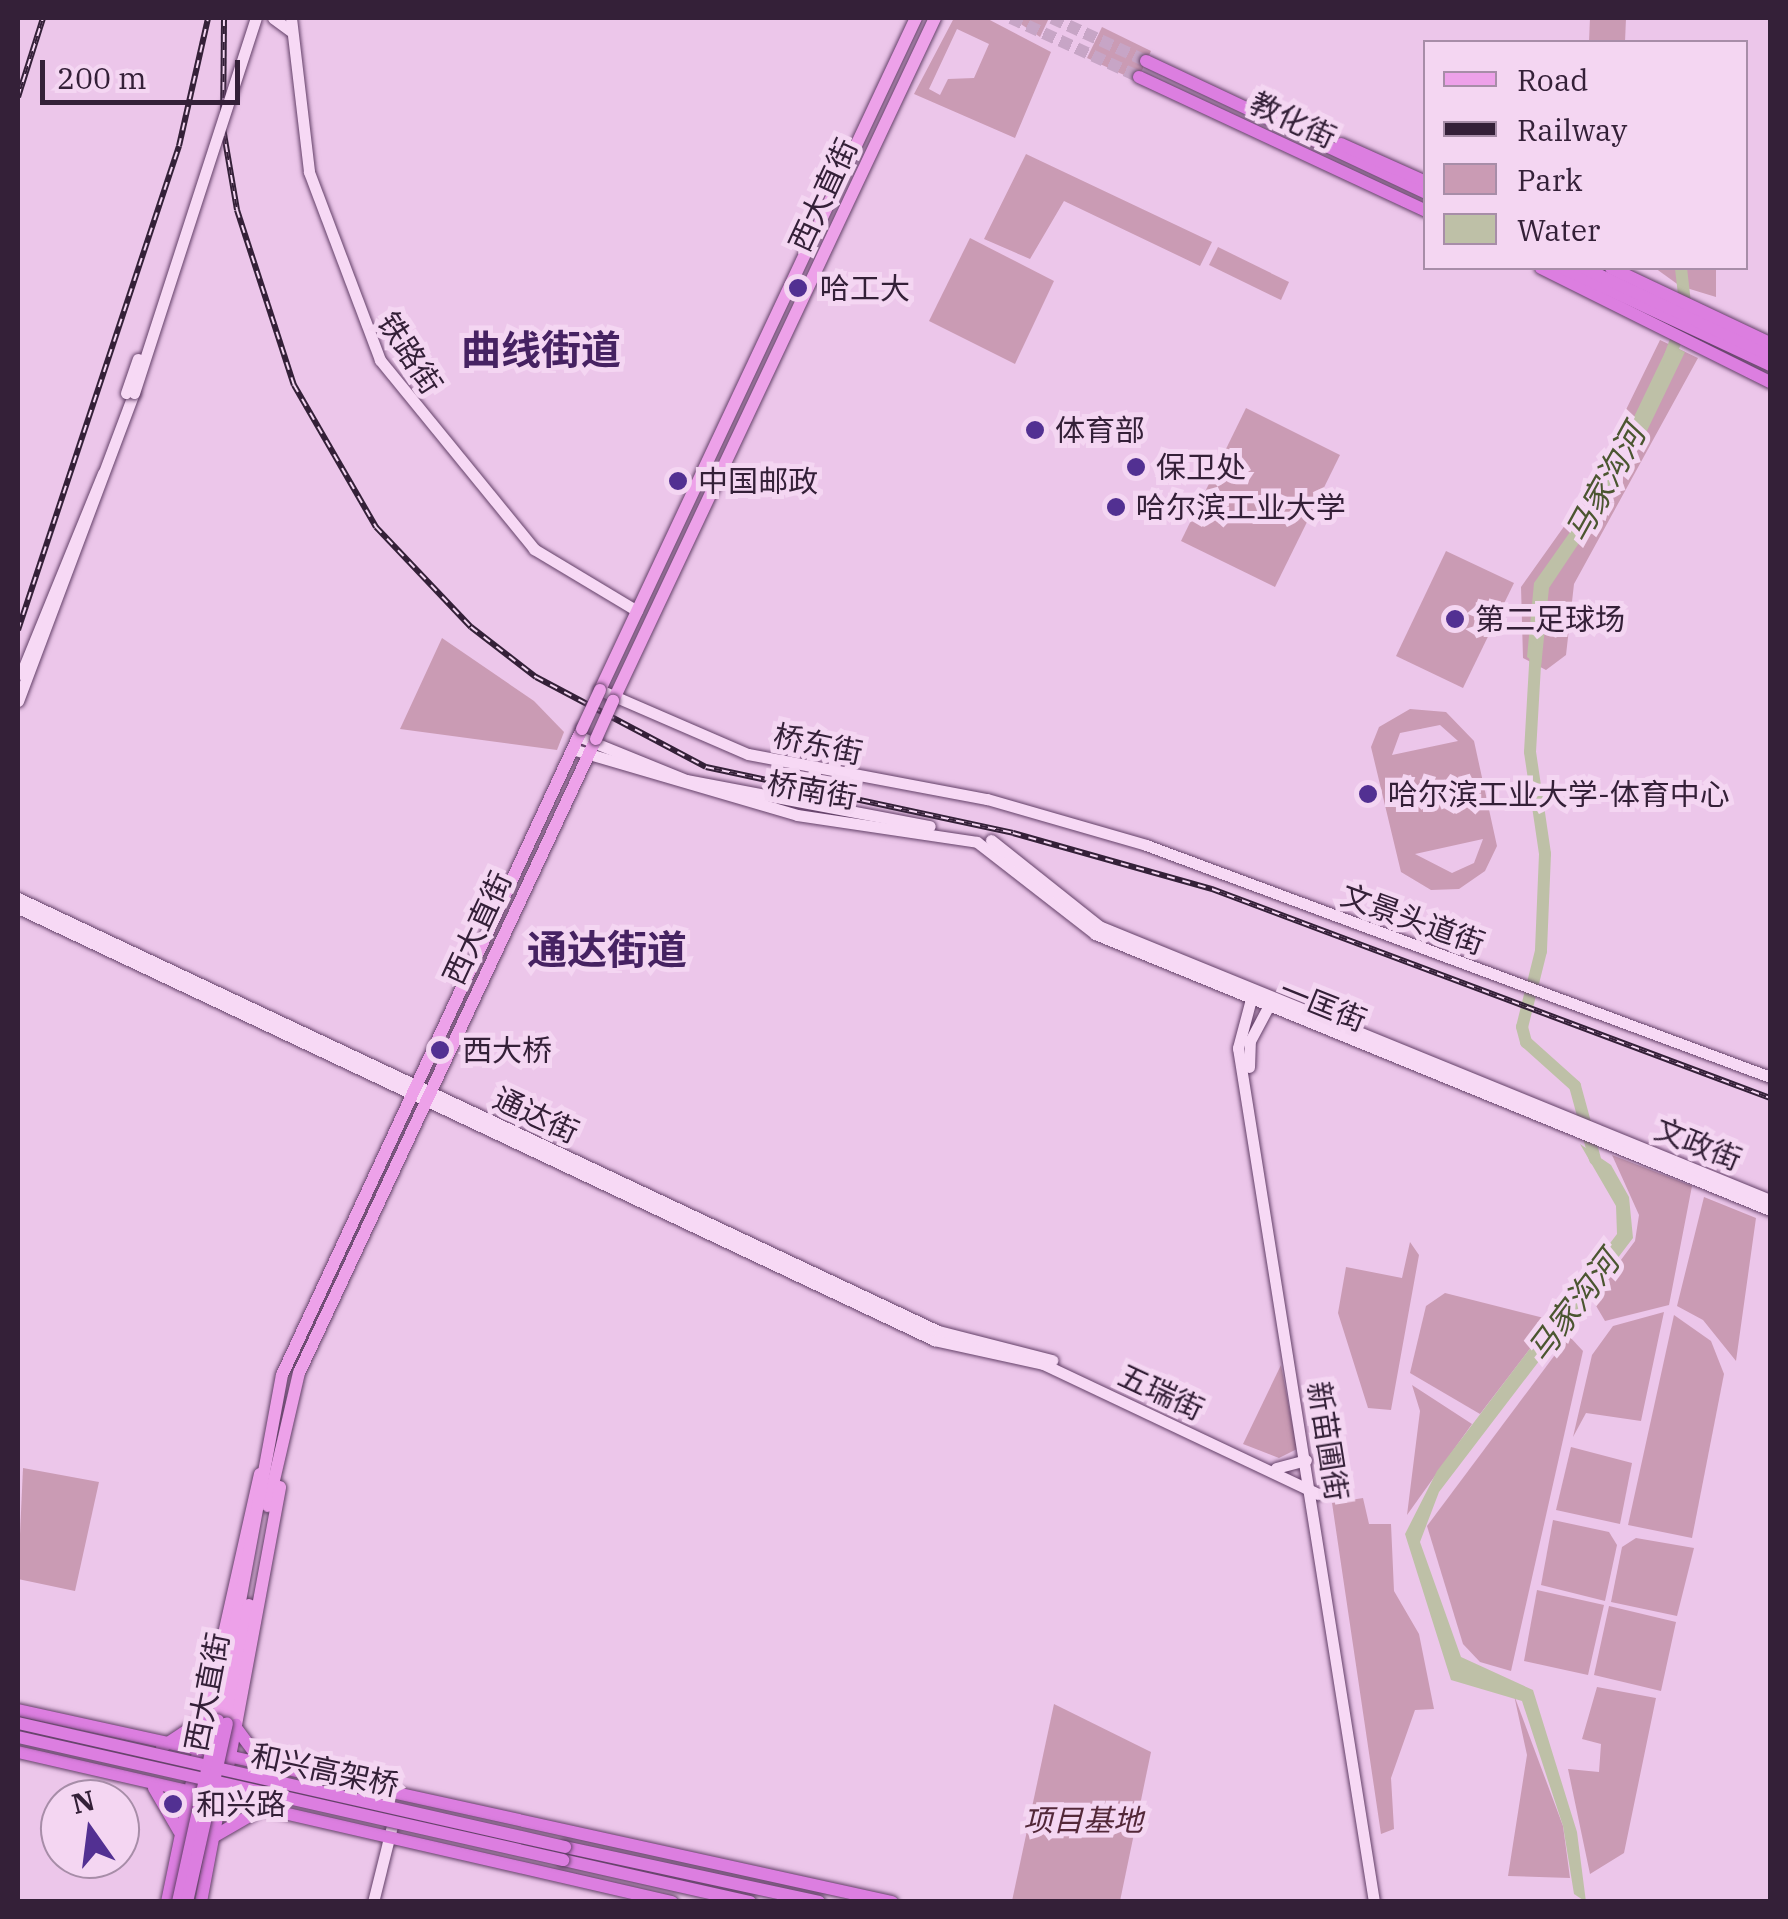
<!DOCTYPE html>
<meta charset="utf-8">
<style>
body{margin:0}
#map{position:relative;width:1788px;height:1919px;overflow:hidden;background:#ecc6ea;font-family:"IBM Plex Serif","Noto Sans SC",serif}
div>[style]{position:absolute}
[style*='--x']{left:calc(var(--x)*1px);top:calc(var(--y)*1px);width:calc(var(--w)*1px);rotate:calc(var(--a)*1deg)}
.green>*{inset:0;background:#ca9bb4}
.water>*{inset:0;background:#bec0a7}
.river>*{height:12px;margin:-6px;padding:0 6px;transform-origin:6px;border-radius:6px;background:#bec0a7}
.trunk-tunnel>*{height:12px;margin-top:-6px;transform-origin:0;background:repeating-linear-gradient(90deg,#c7a5c6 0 12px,transparent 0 18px)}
.roads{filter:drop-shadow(0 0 2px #634068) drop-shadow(0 0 2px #634068)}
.secondary>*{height:11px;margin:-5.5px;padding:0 5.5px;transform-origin:5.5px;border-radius:5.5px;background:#f7d9f5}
.primary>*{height:12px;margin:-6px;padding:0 6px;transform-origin:6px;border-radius:6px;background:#eda1e9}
.trunk>*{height:12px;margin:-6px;padding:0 6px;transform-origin:6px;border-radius:6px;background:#dc7ee0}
.rail>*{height:6px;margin-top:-3px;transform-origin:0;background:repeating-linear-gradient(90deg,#f4d6f2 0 8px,#342038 0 16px);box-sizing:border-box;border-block:2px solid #342038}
.bridges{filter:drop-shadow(0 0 2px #634068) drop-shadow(0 0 2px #634068)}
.secondary-bridge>*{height:11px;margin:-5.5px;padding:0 5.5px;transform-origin:5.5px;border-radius:5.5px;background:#f7d9f5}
.primary-bridge>*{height:12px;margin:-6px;padding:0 6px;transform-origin:6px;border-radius:6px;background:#eda1e9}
.trunk-bridge>*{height:12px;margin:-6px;padding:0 6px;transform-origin:6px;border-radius:6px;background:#dc7ee0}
.dots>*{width:28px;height:28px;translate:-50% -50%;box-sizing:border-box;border:5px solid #f4d6f2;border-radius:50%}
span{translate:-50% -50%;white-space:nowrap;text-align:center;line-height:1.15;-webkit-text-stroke:10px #f4d6f2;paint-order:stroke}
.street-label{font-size:30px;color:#342038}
.poi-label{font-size:30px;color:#342038}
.left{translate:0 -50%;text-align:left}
.park-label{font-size:30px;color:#532839;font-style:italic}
.water-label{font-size:32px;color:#4b5630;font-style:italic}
.district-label{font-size:40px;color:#462262;font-weight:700}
.frame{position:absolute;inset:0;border:20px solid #342038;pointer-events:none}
.legend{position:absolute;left:1423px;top:40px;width:325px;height:230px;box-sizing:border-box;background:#f4d6f2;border:2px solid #a78da8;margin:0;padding:12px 18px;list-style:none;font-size:30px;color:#342038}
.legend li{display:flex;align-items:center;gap:20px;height:50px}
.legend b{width:50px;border:2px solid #a78da8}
.north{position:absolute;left:40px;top:1779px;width:100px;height:100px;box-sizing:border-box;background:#f4d6f2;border:2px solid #a78da8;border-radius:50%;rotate:346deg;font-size:28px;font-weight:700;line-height:40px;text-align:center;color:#342038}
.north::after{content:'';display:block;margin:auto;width:35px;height:45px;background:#523092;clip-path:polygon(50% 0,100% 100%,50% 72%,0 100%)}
.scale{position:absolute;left:40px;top:60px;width:200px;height:45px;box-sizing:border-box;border:5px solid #342038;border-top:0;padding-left:12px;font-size:30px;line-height:35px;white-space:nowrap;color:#342038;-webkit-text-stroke:8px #f4d6f2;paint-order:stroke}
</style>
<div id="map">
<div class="green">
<div style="clip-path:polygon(evenodd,954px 18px,986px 18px,1051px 52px,1015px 138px,914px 94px,954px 18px,957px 29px,989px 44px,974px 78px,948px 79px,940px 95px,929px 89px,957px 29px)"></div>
<div style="clip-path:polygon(1012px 18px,1049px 18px,1040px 37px)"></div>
<div style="clip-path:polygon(1590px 18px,1626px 18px,1625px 42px,1589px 42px)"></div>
<div style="clip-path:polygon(1102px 27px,1151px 51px,1137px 81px,1087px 58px)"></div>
<div style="clip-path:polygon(1026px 154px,1212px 242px,1200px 266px,1064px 201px,1030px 259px,984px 239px)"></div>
<div style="clip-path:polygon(970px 238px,1054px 281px,1015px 364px,929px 321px)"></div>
<div style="clip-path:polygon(1218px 247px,1289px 282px,1281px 300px,1209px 265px)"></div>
<div style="clip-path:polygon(1655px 268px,1716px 268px,1716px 297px,1680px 286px)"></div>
<div style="clip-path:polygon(1660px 340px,1698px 358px,1574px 584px,1566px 655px,1546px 670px,1523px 658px,1521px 587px,1580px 504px)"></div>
<div style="clip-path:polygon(1246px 408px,1340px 455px,1275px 587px,1181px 541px)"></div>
<div style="clip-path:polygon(1446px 551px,1514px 583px,1463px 688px,1396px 656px)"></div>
<div style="clip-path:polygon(442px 638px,534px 701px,564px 732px,557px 750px,400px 729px)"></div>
<div style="clip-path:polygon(evenodd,1410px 709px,1446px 712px,1474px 741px,1497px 846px,1485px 871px,1459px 889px,1431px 890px,1401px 872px,1371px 747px,1379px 727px,1410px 709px,1440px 725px,1458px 741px,1392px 755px,1400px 733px,1440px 725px,1410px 709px,1483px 839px,1474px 863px,1452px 873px,1415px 854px,1483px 839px)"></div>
<div style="clip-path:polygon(1612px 1155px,1692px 1186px,1669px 1305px,1605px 1321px,1592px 1299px,1635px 1241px,1639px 1215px)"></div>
<div style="clip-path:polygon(1704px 1197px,1756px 1218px,1736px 1361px,1703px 1320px,1677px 1306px)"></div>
<div style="clip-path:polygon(1410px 1242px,1419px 1255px,1391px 1410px,1368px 1408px,1338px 1313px,1346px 1267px,1402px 1278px)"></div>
<div style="clip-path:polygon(1445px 1293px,1552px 1320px,1480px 1414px,1410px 1373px,1426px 1306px)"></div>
<div style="clip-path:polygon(1664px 1312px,1641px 1421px,1586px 1413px,1573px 1437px,1592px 1355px,1613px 1326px)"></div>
<div style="clip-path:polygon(1674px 1315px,1711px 1341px,1724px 1374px,1692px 1538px,1628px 1525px)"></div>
<div style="clip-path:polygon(1569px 1336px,1583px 1351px,1511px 1671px,1480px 1662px,1463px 1644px,1427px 1526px)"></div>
<div style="clip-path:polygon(1281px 1365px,1297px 1449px,1279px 1458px,1243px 1444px)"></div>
<div style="clip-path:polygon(1412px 1385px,1472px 1424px,1407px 1515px,1420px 1411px)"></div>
<div style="clip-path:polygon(1571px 1447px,1632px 1463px,1620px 1524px,1556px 1510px)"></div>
<div style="clip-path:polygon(23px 1468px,99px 1482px,75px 1591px,18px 1579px)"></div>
<div style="clip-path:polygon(1363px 1498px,1369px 1524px,1391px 1524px,1394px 1591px,1419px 1634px,1434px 1709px,1415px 1710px,1391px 1778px,1394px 1829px,1381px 1834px,1332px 1503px)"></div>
<div style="clip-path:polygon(1553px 1520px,1609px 1532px,1617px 1545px,1605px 1601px,1541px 1585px)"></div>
<div style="clip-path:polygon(1636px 1538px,1694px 1548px,1677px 1616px,1611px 1602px,1622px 1547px)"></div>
<div style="clip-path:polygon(1537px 1590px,1604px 1605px,1588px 1675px,1524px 1661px)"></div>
<div style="clip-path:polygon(1609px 1606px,1676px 1622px,1661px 1691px,1594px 1675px)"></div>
<div style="clip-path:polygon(1597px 1687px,1656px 1698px,1624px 1853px,1590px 1874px,1568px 1769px,1599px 1772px,1601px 1744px,1582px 1739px)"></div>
<div style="clip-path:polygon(1514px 1695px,1563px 1826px,1570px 1878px,1508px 1876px,1527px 1755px)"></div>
<div style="clip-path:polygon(1054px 1704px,1151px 1752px,1120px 1901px,1012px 1901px)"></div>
</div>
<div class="water">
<div style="clip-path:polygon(1669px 344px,1685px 352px,1629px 468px,1549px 588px,1541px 667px,1527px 657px,1534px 583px,1597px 494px)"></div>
<div style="clip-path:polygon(1580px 1144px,1611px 1165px,1629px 1197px,1633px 1238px,1439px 1492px,1420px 1542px,1461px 1657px,1533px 1690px,1577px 1832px,1586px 1902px,1574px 1894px,1563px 1826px,1522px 1701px,1451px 1680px,1405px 1534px,1437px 1471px,1617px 1234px,1616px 1206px)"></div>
</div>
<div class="river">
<div style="--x:1669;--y:359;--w:50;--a:-70.1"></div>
<div style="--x:1686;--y:312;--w:44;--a:-96.5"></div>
<div style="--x:1536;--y:648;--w:104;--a:93.3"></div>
<div style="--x:1530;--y:752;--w:103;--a:81.6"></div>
<div style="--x:1545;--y:854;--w:97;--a:92.4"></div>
<div style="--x:1541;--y:951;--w:78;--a:104"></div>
<div style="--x:1522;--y:1027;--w:16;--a:75"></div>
<div style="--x:1526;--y:1042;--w:66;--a:41.9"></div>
<div style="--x:1575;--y:1086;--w:76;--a:74.7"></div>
</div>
<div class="trunk-tunnel">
<div style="--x:1011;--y:18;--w:141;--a:24.7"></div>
<div style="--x:1052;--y:18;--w:103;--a:24.6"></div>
</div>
<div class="roads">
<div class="secondary">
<div style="--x:273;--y:18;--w:22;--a:36"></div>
<div style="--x:291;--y:18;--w:155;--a:83.3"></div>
<div style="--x:309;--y:172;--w:201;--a:69.3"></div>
<div style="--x:380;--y:360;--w:244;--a:50.8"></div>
<div style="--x:534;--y:549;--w:120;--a:31"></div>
<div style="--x:21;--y:674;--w:217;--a:-67.8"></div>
<div style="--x:600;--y:690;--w:161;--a:23.4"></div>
<div style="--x:748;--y:754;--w:243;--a:10.7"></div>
<div style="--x:987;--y:799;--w:166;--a:16.1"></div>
<div style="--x:1146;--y:845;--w:666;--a:20.39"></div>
<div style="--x:18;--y:701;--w:329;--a:-69.4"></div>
<div style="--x:578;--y:736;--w:117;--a:22.2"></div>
<div style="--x:686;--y:780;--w:248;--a:10.7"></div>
<div style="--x:572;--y:749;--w:234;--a:16.3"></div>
<div style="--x:797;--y:815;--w:182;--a:8.5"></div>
<div style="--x:977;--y:842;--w:150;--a:37.9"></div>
<div style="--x:1095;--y:934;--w:729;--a:22.24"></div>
<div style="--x:991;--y:840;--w:138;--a:38.5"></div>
<div style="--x:1099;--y:926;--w:725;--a:22.21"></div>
<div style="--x:18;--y:898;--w:1017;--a:25.2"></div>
<div style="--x:938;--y:1331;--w:118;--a:14.3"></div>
<div style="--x:18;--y:908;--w:1013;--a:25.25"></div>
<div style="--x:934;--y:1340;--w:112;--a:12.4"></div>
<div style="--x:1043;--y:1364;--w:304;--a:25.3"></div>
<div style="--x:1251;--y:999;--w:51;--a:104.9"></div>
<div style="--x:1238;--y:1048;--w:865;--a:80.95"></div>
<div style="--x:1249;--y:1067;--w:26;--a:-88"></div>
<div style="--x:1250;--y:1041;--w:40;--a:-62"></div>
<div style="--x:1276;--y:1468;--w:31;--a:-15"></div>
<div style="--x:373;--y:1902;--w:91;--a:-76"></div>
</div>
<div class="primary">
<div style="--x:600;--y:690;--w:743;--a:-64.82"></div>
<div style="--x:613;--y:701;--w:755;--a:-64.76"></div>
<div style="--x:268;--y:1506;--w:137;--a:-76.9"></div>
<div style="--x:299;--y:1373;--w:700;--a:-64.9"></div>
<div style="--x:205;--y:1718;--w:250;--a:-77.3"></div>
<div style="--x:218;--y:1720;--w:351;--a:-79.5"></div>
<div style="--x:282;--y:1375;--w:712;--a:-65.09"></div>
<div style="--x:227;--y:1723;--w:120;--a:-79.4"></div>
<div style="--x:236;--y:1725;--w:242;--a:-79.5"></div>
</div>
<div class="trunk">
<div style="--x:1146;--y:61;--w:310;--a:25.2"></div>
<div style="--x:1139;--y:77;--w:317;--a:25"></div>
<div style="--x:1341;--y:144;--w:93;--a:24.1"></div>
<div style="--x:1541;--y:268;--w:256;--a:26.5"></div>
<div style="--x:1563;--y:268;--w:229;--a:25.1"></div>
<div style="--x:1584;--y:268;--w:205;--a:25.1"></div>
<div style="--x:1611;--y:268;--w:176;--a:25.3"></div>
<div style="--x:18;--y:1710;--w:895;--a:12.39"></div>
<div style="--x:237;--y:1729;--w:49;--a:53.4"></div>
<div style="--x:162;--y:1747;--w:49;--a:-33.4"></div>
<div style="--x:18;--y:1752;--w:671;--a:12.92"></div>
<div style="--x:228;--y:1767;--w:43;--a:-79.2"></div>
<div style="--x:154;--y:1788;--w:50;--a:59.8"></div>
<div style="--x:213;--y:1837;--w:52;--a:-30"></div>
<div style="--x:565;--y:1847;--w:260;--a:12.2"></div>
<div style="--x:563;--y:1860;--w:192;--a:12.7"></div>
<div style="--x:167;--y:1902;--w:188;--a:-78.3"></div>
<div style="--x:201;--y:1902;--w:108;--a:-79.3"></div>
</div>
</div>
<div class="rail">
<div style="--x:224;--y:18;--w:110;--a:90.5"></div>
<div style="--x:223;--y:128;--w:83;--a:80.3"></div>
<div style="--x:237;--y:210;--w:184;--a:72"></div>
<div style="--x:294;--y:385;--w:164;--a:60"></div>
<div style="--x:376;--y:527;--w:138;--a:46.5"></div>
<div style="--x:471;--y:627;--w:82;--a:37.6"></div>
<div style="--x:536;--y:677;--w:192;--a:27.9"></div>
<div style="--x:706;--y:767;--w:314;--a:12.1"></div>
<div style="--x:1013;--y:833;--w:207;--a:15.7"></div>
<div style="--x:1212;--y:889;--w:596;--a:20.53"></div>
<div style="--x:18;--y:97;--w:83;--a:-72.4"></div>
<div style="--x:18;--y:630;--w:510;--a:-71.6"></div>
<div style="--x:179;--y:146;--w:131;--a:-77.2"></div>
</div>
<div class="bridges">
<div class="secondary-bridge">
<div style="--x:126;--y:393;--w:36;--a:-71"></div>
<div style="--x:134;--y:393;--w:394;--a:-72"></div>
</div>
<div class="primary-bridge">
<div style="--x:582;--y:729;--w:43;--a:-65.2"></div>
<div style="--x:596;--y:739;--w:42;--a:-65.9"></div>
</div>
<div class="trunk-bridge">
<div style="--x:18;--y:1723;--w:561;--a:12.77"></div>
<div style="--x:18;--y:1737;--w:559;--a:12.72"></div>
<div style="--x:178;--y:1902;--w:186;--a:-77.6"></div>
<div style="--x:187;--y:1902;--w:183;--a:-77.4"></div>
</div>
</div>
<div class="dots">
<div style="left:798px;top:288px;background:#523092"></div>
<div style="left:1035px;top:430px;background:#523092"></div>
<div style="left:1136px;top:467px;background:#523092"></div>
<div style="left:678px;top:481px;background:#523092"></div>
<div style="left:1116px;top:507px;background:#523092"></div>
<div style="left:1455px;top:619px;background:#523092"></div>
<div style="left:1368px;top:794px;background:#523092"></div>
<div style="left:440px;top:1050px;background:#523092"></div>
<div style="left:173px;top:1804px;background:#523092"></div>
</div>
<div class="street-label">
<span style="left:1293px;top:120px;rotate:25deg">教化街</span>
<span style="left:823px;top:195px;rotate:-65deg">西大直街</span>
<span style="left:410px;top:353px;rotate:57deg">铁路街</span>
<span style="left:818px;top:744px;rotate:12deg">桥东街</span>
<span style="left:812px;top:790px;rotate:10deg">桥南街</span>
<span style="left:1413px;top:919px;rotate:20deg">文景头道街</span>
<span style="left:477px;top:928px;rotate:-65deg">西大直街</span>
<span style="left:1323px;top:1005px;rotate:22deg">一匡街</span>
<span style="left:536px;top:1115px;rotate:25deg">通达街</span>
<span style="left:1698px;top:1144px;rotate:22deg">文政街</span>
<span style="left:1161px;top:1392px;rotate:25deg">五瑞街</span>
<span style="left:1328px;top:1441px;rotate:81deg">新苗圃街</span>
<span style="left:207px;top:1692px;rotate:-79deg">西大直街</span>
<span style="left:325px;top:1770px;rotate:12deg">和兴高架桥</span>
</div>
<div class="poi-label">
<span class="left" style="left:820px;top:288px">哈工大</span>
<span class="left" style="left:1055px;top:430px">体育部</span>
<span class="left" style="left:1156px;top:467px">保卫处</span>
<span class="left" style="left:698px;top:481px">中国邮政</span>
<span class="left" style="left:1136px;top:507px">哈尔滨工业大学</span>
<span class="left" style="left:1475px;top:619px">第二足球场</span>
<span class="left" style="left:1388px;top:794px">哈尔滨工业大学-体育中心</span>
<span class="left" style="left:462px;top:1050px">西大桥</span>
<span class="left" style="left:196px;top:1804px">和兴路</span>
</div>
<div class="park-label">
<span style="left:1083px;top:1820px">项目基地</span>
</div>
<div class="water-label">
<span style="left:1605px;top:483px;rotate:-61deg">马家沟河</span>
<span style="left:1573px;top:1306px;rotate:-53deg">马家沟河</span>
</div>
<div class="district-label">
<span style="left:541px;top:349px">曲线街道</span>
<span style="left:607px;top:949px">通达街道</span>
</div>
<div class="frame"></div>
<ul class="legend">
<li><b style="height:12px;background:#eda1e9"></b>Road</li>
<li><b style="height:12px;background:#342038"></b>Railway</li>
<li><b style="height:28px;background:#ca9bb4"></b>Park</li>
<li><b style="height:28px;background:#bec0a7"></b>Water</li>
</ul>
<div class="north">N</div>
<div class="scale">200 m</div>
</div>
